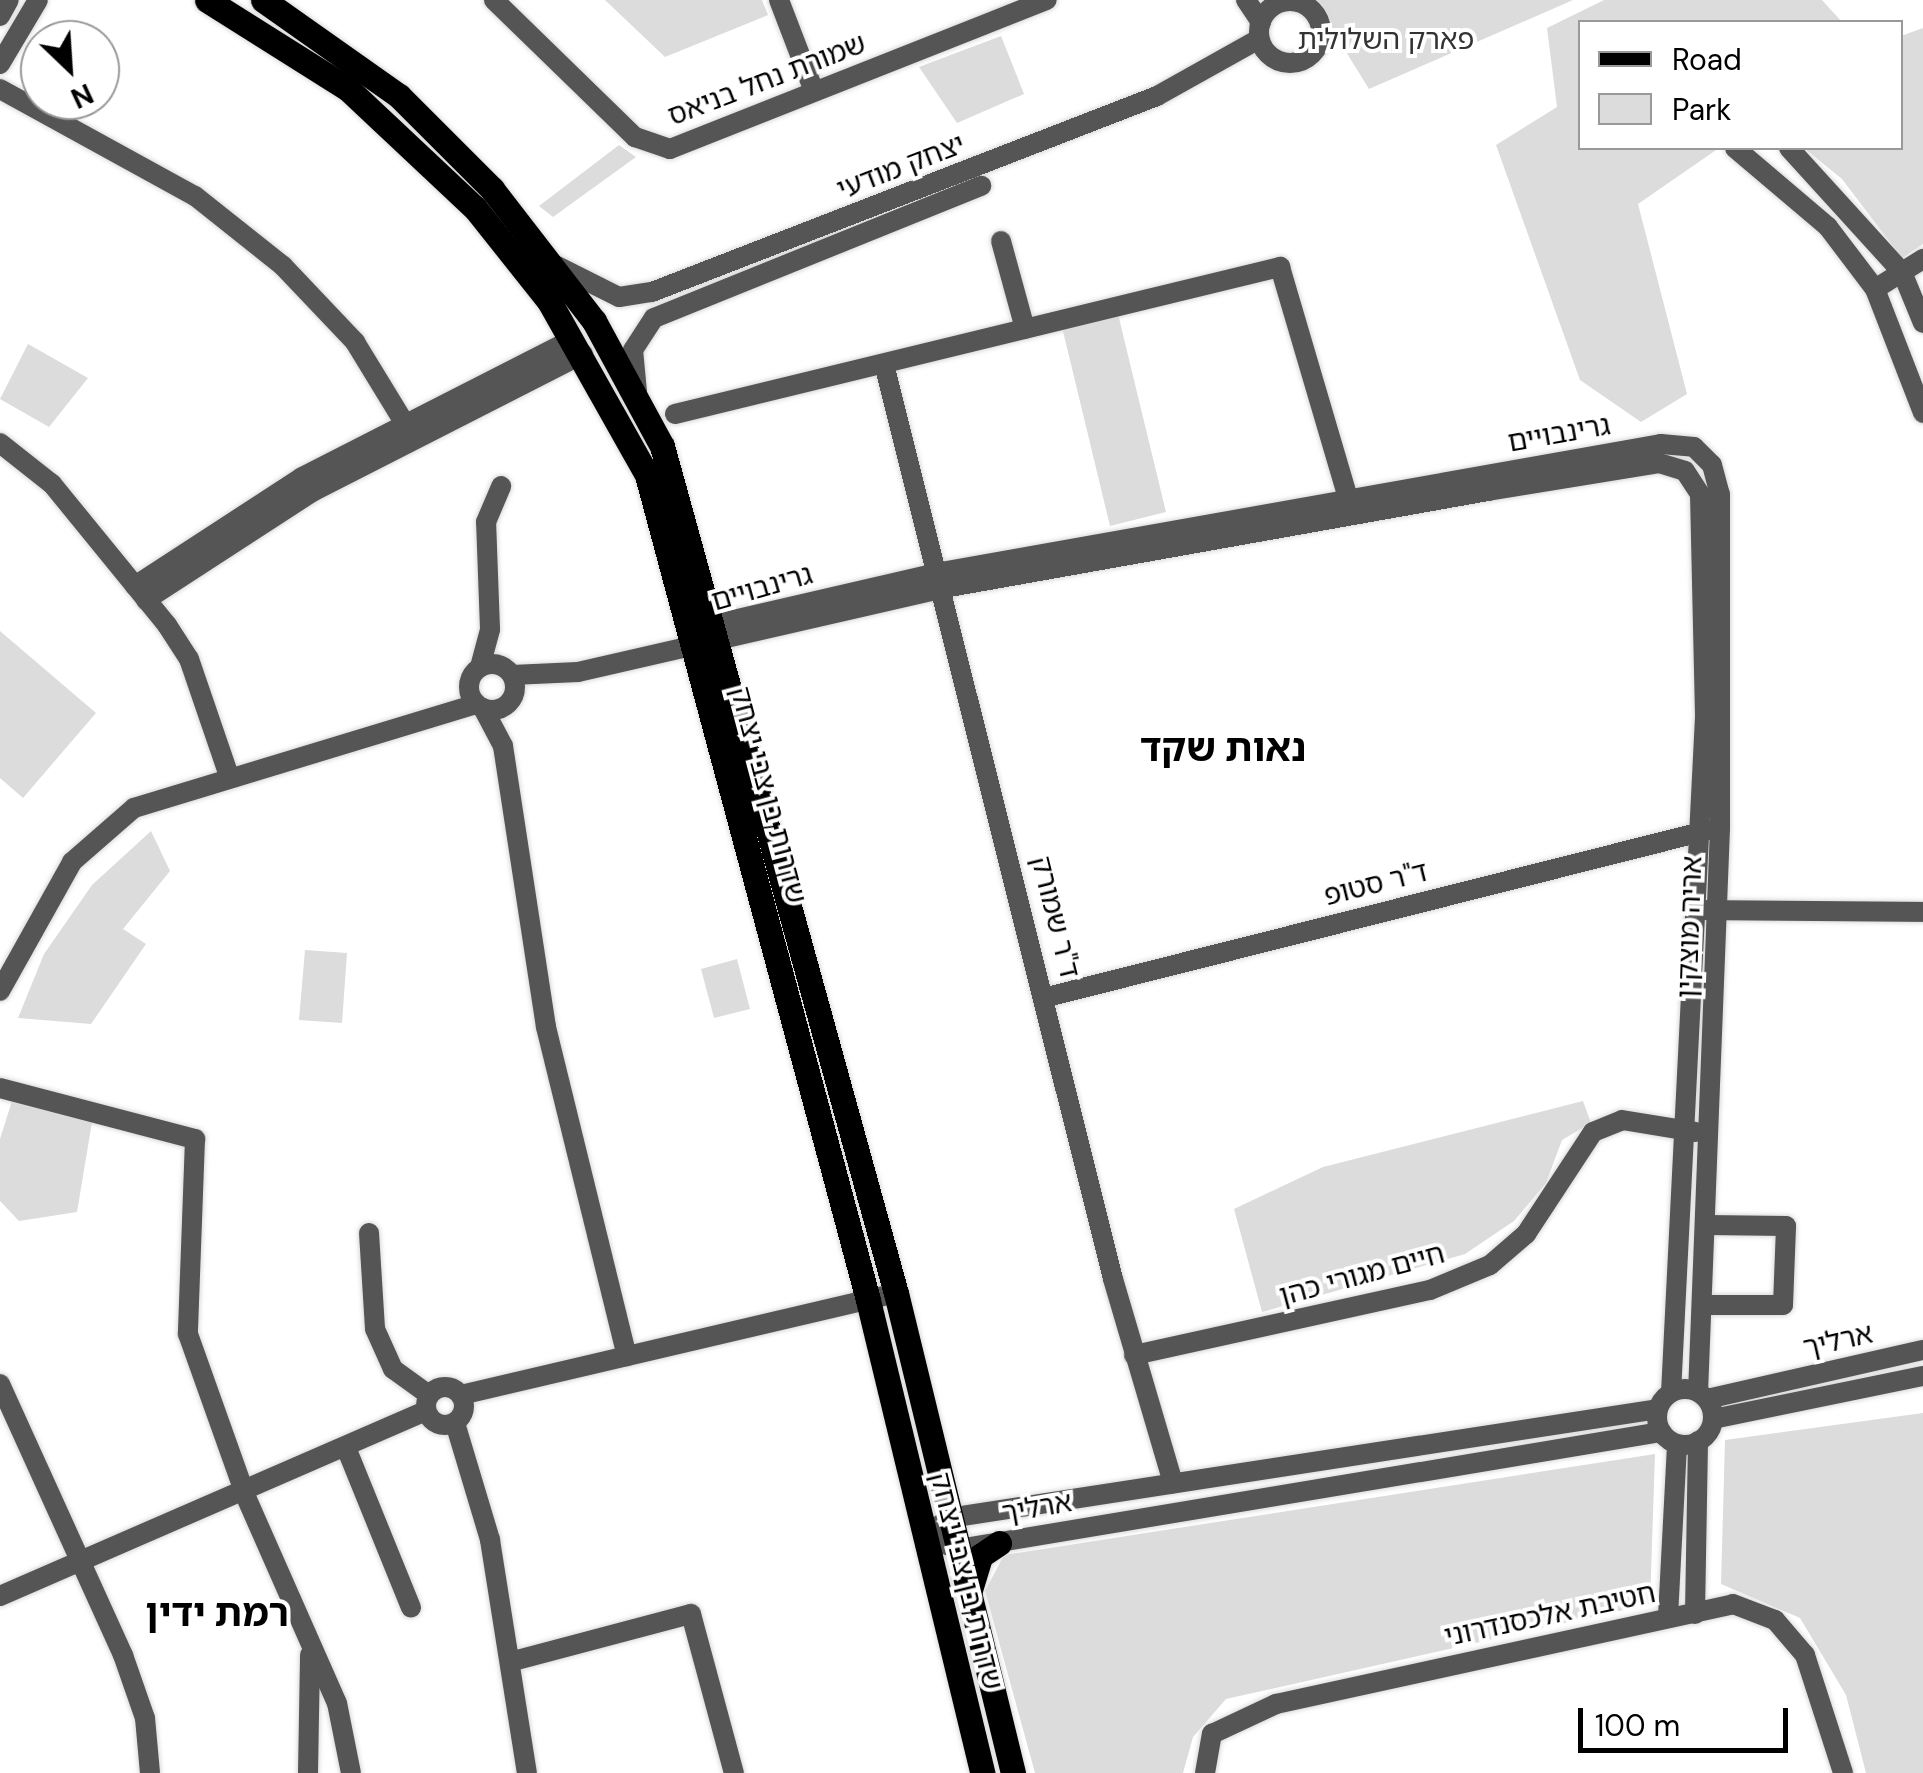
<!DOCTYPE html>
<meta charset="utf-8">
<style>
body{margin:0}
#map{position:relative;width:1923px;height:1773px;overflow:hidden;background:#fff;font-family:"DM Sans","Noto Sans Hebrew",sans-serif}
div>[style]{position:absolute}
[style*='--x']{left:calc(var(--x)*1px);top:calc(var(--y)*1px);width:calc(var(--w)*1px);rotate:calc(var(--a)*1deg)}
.green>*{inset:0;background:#dcdcdc}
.roads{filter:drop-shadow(0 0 2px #dbdbdb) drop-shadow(0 0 2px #dbdbdb)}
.minor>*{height:20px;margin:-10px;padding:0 10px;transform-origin:10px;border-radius:10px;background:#555}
.minor>.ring{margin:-10px;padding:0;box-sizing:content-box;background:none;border:20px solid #555;border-radius:50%}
.major>*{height:25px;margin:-12.5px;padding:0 12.5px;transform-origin:12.5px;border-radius:12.5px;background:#000}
span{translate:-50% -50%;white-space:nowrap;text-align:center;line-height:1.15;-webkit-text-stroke:8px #fff;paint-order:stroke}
.park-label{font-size:28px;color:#333}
.street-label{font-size:28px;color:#000}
.district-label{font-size:38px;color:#000;font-weight:700}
.legend{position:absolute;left:1578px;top:20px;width:325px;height:130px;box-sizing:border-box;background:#fff;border:2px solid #999;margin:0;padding:12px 18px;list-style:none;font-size:30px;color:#000}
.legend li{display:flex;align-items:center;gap:20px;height:50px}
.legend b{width:50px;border:2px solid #999}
.north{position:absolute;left:20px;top:20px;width:100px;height:100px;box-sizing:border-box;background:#fff;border:2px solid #999;border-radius:50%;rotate:155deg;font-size:28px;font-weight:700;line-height:40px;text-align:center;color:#000}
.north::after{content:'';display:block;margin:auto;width:35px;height:45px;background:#000;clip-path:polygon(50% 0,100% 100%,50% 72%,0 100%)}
.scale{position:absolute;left:1578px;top:1708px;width:210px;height:45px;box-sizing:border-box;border:5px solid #000;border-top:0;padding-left:12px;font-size:30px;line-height:35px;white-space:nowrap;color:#000;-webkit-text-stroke:8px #fff;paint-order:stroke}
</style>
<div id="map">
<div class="green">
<div style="clip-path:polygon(605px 0,762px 0,768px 15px,665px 57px)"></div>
<div style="clip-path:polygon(1314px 0,1573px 0,1369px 89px)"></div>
<div style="clip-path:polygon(1604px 0,1822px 0,1842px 22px,1580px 22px,1580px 148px,1719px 148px,1638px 204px,1687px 394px,1641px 422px,1580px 380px,1496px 145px,1557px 107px,1547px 28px)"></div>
<div style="clip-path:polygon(1923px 28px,1923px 244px,1902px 258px,1842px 179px,1804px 148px,1900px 148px,1901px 36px)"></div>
<div style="clip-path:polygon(1001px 36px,1024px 94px,957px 123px,919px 67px)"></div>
<div style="clip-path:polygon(619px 145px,636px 157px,553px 217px,539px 206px)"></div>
<div style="clip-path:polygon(1118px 314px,1166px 512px,1110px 526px,1062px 327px)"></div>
<div style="clip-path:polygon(28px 344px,88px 378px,49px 427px,0 399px)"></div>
<div style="clip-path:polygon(0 631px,96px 713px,23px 798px,0 778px)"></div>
<div style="clip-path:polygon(151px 831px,170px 871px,123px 929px,146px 944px,91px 1024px,18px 1018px,44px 954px,92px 885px)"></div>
<div style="clip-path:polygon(305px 950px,347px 953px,342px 1023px,299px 1020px)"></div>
<div style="clip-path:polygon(737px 959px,750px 1009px,714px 1018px,701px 969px)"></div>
<div style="clip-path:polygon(12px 1101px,92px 1122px,77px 1212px,19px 1221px,0 1201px,0 1139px)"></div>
<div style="clip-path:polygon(1583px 1101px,1591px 1123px,1562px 1140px,1546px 1183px,1514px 1221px,1465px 1254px,1262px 1312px,1234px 1209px,1323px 1167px)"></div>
<div style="clip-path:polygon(1923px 1413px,1923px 1773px,1866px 1773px,1846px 1695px,1800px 1618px,1721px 1584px,1725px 1440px)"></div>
<div style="clip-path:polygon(1655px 1454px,1650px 1604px,1226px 1699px,1193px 1737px,1183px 1773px,1035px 1773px,985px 1591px,1004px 1555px)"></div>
</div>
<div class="roads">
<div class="minor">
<div style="--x:494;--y:0;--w:197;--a:44.2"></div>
<div style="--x:635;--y:137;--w:37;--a:19"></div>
<div style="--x:670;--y:149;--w:405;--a:-21.6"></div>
<div style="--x:779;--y:0;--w:97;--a:69"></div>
<div style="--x:1246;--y:0;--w:27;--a:56"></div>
<div class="ring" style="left:1259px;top:1px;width:42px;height:42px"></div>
<div style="--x:0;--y:16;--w:18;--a:-61"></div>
<div style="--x:0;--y:64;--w:74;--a:-59.3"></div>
<div style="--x:0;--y:89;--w:222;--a:28.8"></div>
<div style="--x:195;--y:196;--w:112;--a:38.5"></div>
<div style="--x:283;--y:266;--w:105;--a:46.5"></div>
<div style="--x:355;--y:342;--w:111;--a:58.6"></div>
<div style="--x:1735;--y:148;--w:122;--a:40.3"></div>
<div style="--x:1828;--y:227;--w:78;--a:52.8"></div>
<div style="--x:1875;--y:289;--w:133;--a:68.8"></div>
<div style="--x:1789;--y:148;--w:168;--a:47.7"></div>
<div style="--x:1902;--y:272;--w:55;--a:67.6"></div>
<div style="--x:1001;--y:241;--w:91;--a:74.7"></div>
<div style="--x:557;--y:266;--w:69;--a:26.6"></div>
<div style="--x:619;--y:297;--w:33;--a:-9"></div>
<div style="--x:652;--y:292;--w:542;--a:-21.21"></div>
<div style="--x:1157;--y:96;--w:117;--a:-29.2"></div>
<div style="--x:1875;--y:289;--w:57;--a:-32"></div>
<div style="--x:884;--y:364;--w:943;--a:75.95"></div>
<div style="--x:1113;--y:1279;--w:213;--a:73.6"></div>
<div style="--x:637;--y:392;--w:42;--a:-95.4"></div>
<div style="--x:633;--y:350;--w:38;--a:-57"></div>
<div style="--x:654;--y:318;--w:353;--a:-22"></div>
<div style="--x:675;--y:414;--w:623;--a:-13.66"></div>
<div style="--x:1280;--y:267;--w:255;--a:73.6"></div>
<div style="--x:0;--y:443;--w:66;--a:38.3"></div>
<div style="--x:52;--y:484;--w:182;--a:50.8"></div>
<div style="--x:167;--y:625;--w:40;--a:57.1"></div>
<div style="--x:189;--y:659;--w:120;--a:71.1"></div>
<div style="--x:135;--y:586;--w:199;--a:-33.1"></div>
<div style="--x:302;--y:477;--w:304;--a:-27"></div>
<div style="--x:146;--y:600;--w:198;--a:-33"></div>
<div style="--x:312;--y:492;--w:304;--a:-27"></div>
<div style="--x:703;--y:637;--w:18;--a:-45"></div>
<div style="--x:716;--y:624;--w:231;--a:-13"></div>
<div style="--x:941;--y:572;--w:731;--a:-10.08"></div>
<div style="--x:1661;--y:444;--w:33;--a:5"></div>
<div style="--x:1694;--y:447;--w:25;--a:45"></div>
<div style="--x:1712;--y:465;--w:30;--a:75"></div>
<div style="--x:1720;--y:494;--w:334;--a:90"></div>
<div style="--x:1720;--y:828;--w:564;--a:92.23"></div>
<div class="ring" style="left:469px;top:664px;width:26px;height:26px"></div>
<div style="--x:480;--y:667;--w:39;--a:-75"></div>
<div style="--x:490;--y:629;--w:107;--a:-92.1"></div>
<div style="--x:486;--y:522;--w:39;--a:-67"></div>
<div style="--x:512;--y:675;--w:66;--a:-2.6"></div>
<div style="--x:578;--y:672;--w:376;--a:-12.9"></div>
<div style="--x:944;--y:588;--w:553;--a:-10.11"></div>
<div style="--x:1488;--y:491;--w:173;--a:-9.3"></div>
<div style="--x:1659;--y:463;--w:27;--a:17"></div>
<div style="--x:1685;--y:471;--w:27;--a:57"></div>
<div style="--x:1700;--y:494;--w:223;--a:88.7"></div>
<div style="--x:1705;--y:717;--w:676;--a:92.88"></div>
<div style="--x:483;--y:708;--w:43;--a:62.2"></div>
<div style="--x:503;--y:746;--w:284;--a:81.3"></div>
<div style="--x:546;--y:1027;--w:339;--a:76.2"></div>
<div style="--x:1705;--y:910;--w:218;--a:0.5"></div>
<div style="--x:0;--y:991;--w:148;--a:-60.8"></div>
<div style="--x:72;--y:862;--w:82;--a:-41.1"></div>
<div style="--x:134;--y:808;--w:358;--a:-16.9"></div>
<div style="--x:1047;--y:997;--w:683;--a:-14.16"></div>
<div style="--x:0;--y:1088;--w:202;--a:14.7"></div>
<div style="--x:195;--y:1139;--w:195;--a:92.1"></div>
<div style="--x:188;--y:1334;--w:173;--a:70.4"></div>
<div style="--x:246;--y:1497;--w:225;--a:66.2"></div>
<div style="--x:337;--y:1703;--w:71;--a:78.7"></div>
<div style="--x:369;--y:1233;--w:96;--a:86.4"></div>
<div style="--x:375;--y:1329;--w:44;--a:65.8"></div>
<div style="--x:393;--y:1369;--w:44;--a:35.8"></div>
<div style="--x:1703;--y:1305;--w:80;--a:0"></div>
<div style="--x:1783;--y:1305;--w:79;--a:-87.8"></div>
<div style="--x:1786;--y:1226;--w:79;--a:-179.3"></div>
<div style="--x:1134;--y:1355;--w:303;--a:-12.4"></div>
<div style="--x:1430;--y:1290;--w:65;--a:-22.6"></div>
<div style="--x:1490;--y:1265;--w:48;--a:-40.7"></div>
<div style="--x:1526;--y:1234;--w:122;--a:-56.7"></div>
<div style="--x:1593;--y:1132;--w:31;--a:-22"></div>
<div style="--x:1622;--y:1120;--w:74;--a:9.3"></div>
<div style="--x:0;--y:1384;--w:298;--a:65.6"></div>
<div style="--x:123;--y:1655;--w:67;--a:70.8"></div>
<div style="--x:145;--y:1718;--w:55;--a:84.8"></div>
<div class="ring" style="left:426px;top:1387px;width:18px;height:18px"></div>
<div class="ring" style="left:1657px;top:1389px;width:36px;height:36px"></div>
<div style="--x:461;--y:1395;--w:447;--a:-13.2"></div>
<div style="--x:1707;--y:1399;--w:221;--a:-12.8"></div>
<div style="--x:1713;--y:1419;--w:214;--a:-11.6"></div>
<div style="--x:455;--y:1423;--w:122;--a:73.3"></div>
<div style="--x:490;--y:1540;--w:236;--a:81"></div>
<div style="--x:347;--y:1450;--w:170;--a:67.9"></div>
<div style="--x:924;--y:1537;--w:36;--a:19"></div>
<div style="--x:958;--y:1549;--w:713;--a:-9.45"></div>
<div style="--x:924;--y:1537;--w:31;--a:-37"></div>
<div style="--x:949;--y:1518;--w:717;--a:-8.74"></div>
<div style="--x:0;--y:1596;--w:464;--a:-23.5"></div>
<div style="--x:1695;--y:1614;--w:173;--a:-89"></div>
<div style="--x:1668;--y:1617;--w:173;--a:-87"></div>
<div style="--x:513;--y:1661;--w:184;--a:-14.8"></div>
<div style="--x:691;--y:1614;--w:165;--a:74.9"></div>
<div style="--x:308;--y:1773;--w:118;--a:-89"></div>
<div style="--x:1205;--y:1773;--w:40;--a:-80"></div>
<div style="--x:1212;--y:1734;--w:71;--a:-25.1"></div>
<div style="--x:1276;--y:1704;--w:468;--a:-12.3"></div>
<div style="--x:1733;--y:1604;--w:45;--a:20.9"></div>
<div style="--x:1775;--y:1620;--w:46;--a:49.4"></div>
<div style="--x:1805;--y:1655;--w:124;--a:72.1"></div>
</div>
<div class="major">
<div style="--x:207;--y:0;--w:165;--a:32.2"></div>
<div style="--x:347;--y:88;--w:175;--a:43.2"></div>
<div style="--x:475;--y:208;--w:119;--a:51.5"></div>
<div style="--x:549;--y:301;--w:200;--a:60.6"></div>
<div style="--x:647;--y:475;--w:854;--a:75"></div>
<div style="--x:868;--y:1300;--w:487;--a:76.4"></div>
<div style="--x:263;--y:0;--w:166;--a:35.2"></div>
<div style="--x:399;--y:96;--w:132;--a:45"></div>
<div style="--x:492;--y:189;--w:167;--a:52.3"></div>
<div style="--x:594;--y:321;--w:142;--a:61.5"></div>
<div style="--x:662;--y:446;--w:879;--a:74.56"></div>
<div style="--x:896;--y:1293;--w:494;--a:76.3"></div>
<div style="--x:969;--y:1593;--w:39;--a:-73"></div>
<div style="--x:980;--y:1556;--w:23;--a:-34"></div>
</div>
</div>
<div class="park-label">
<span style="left:1386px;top:40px">פארק השלולית</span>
</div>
<div class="street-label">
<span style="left:767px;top:80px;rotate:-21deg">שמורת נחל בניאס</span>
<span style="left:901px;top:167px;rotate:-21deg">יצחק מודעי</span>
<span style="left:1559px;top:434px;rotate:-10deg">גרינבויים</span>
<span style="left:762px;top:588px;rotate:-16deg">גרינבויים</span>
<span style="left:768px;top:795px;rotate:75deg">שדרות בן צבי יצחק</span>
<span style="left:1376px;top:884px;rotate:-14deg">ד"ר סטופ</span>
<span style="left:1055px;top:917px;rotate:76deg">ד"ר שמורק</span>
<span style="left:1690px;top:927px;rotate:-88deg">אריה מוצקין</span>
<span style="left:1362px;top:1275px;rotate:-15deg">חיים מגורי כהן</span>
<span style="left:1838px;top:1341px;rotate:-13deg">ארליך</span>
<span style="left:1037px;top:1508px;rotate:-10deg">ארליך</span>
<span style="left:966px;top:1581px;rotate:76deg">שדרות בן צבי יצחק</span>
<span style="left:1550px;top:1615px;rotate:-12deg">חטיבת אלכסנדרוני</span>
</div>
<div class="district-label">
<span style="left:1223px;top:749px">נאות שקד</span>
<span style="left:217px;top:1614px">רמת ידין</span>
</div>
<ul class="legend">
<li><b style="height:12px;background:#000"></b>Road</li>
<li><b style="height:28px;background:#dcdcdc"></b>Park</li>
</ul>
<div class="north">N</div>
<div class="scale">100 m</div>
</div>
